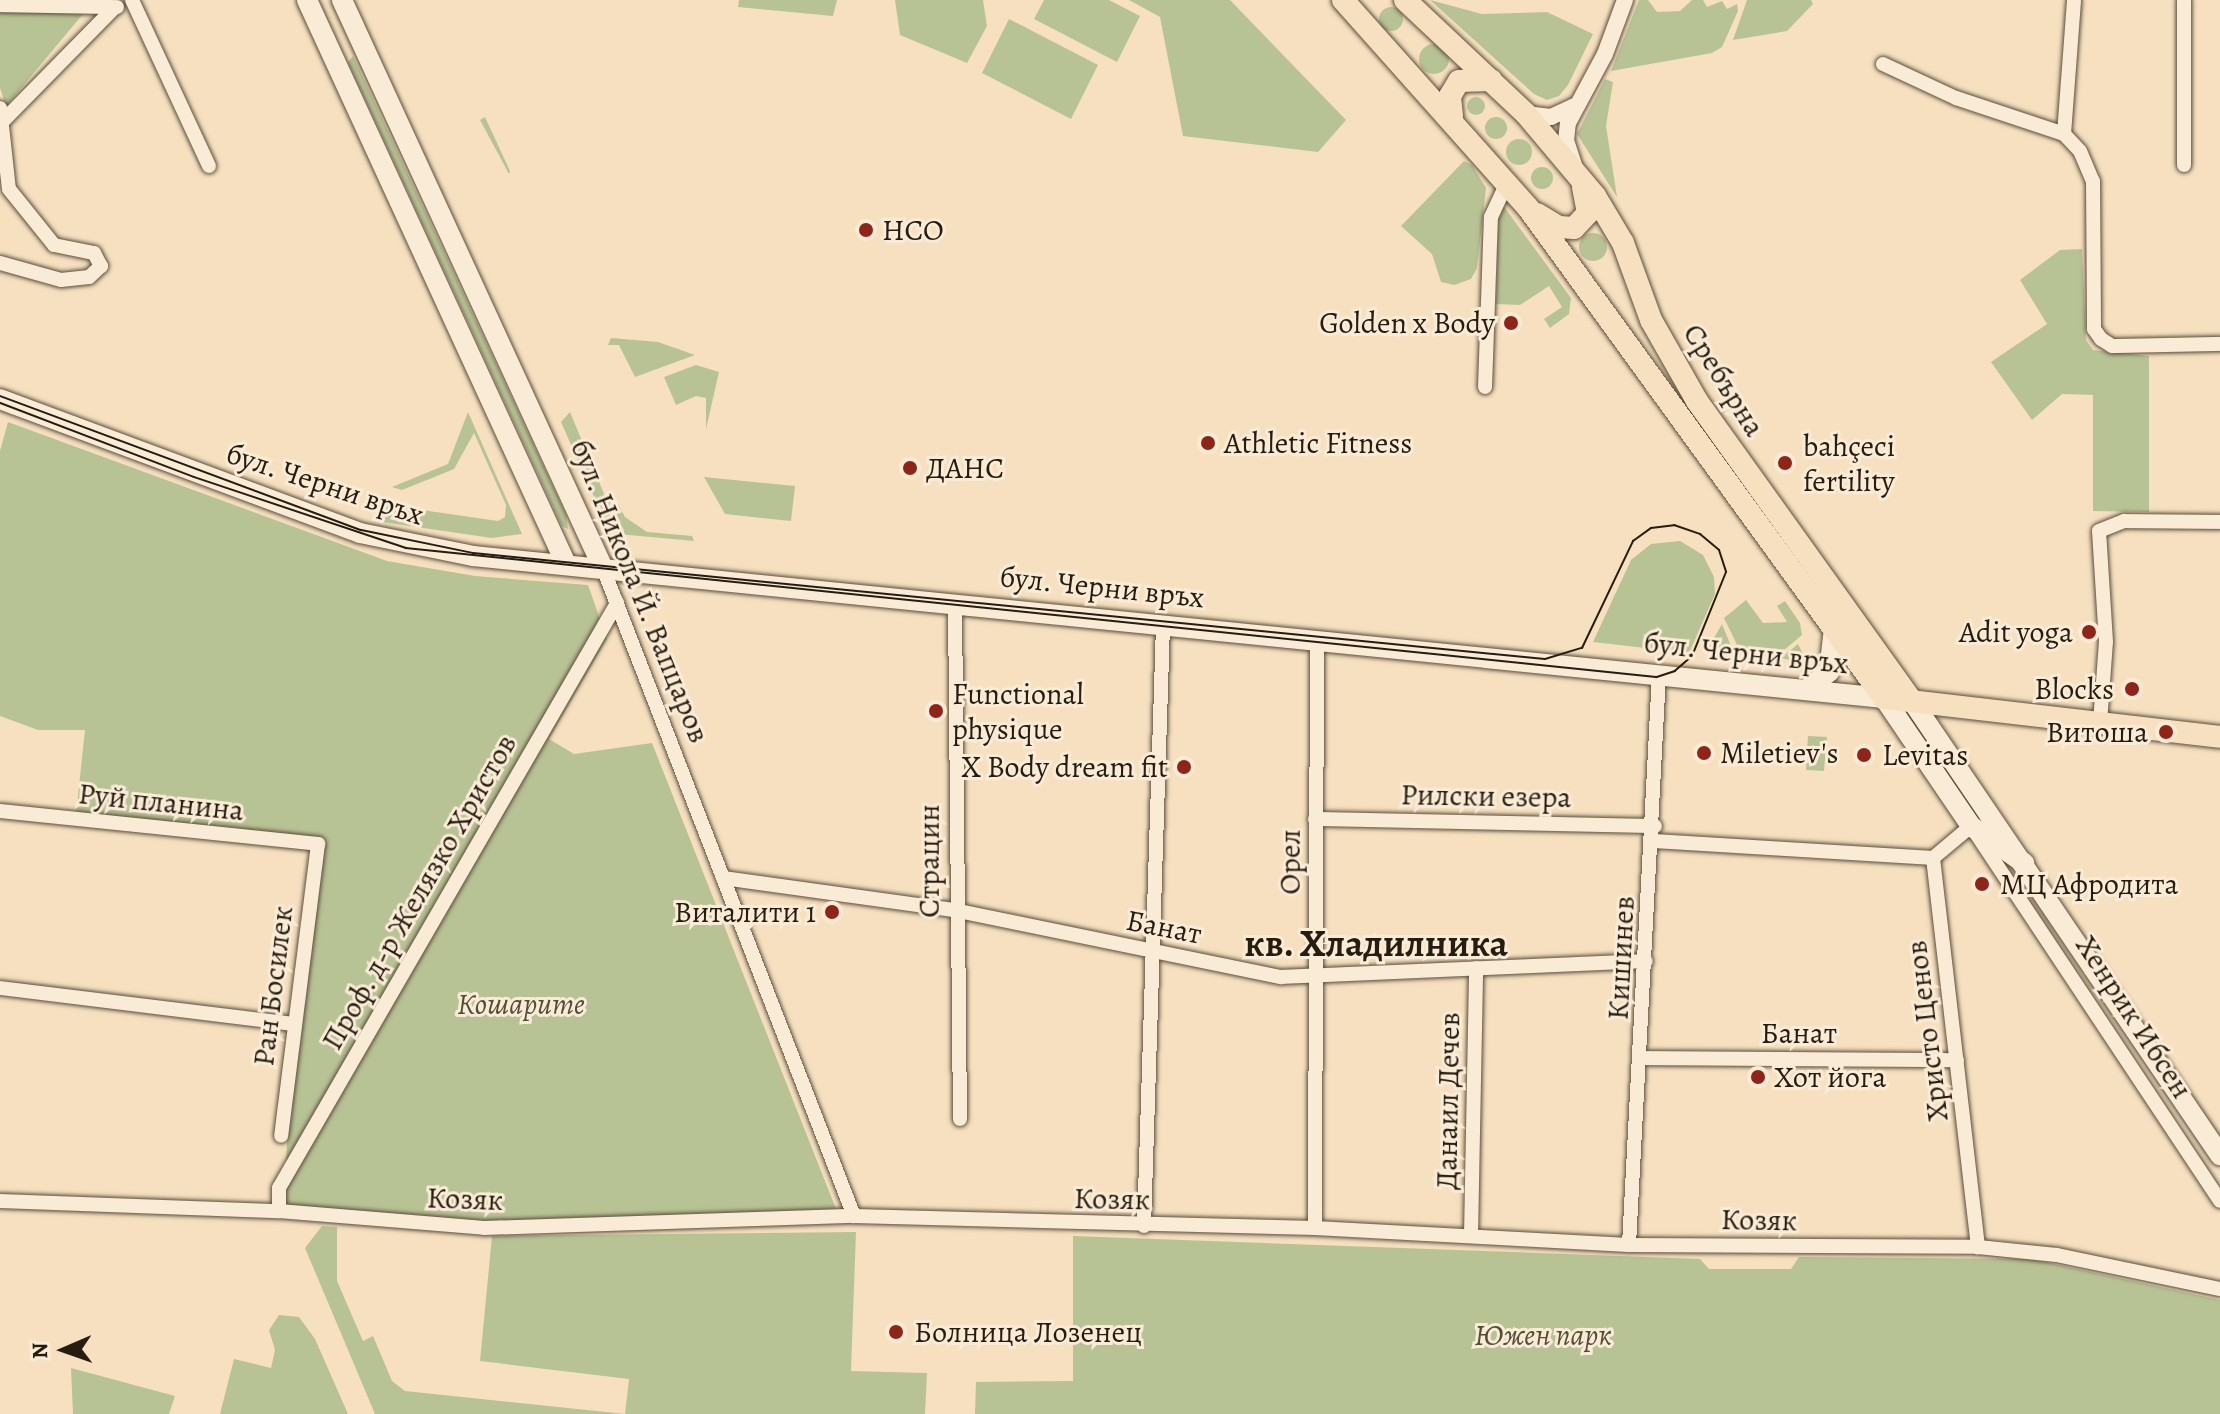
<!DOCTYPE html>
<meta charset="utf-8">
<style>
body{margin:0}
#map{position:relative;width:2220px;height:1414px;overflow:hidden;background:#f6e0bf;font-family:Alegreya,serif}
div>[style]{position:absolute}
[style*='--x']{left:calc(var(--x)*1px);top:calc(var(--y)*1px);width:calc(var(--w)*1px);rotate:calc(var(--a)*1deg)}
.green>*{inset:0;background:#b8c395}
.round{border-radius:50%}
.roads{filter:drop-shadow(0 0 2px #5a4d3c) drop-shadow(0 0 2px #5a4d3c)}
.minor>*{height:14px;margin:-7px;padding:0 7px;transform-origin:7px;border-radius:7px;background:#f9ebd5}
.tertiary>*{height:16px;margin:-8px;padding:0 8px;transform-origin:8px;border-radius:8px;background:#f9ebd5}
.secondary>*{height:20px;margin:-10px;padding:0 10px;transform-origin:10px;border-radius:10px;background:#f9ebd5}
.primary>*{height:22px;margin:-11px;padding:0 11px;transform-origin:11px;border-radius:11px;background:#f6e0bf}
.tram>*{height:2px;margin:-1px;padding:0 1px;transform-origin:1px;border-radius:1px;background:#261c10}
.dots>*{width:22px;height:22px;translate:-50% -50%;box-sizing:border-box;border:4px solid #f9ebd5;border-radius:50%}
span{translate:-50% -50%;white-space:nowrap;text-align:center;line-height:1.15;-webkit-text-stroke:6px #f9ebd5;paint-order:stroke}
.poi-label{font-size:30px;color:#261c10}
.left{translate:0 -50%;text-align:left}
.right{translate:-100% -50%;text-align:right}
.street-label{font-size:30px;color:#261c10}
.park-label{font-size:30px;color:#524e38;font-style:italic}
.district-label{font-size:38px;color:#261c10;font-weight:700}
.north{position:absolute;left:24px;top:1310px;width:80px;height:80px;-webkit-text-stroke:6px #f9ebd5;paint-order:stroke;rotate:268deg;font-size:22px;font-weight:700;line-height:32px;text-align:center;color:#261c10}
.north::after{content:'';display:block;margin:auto;width:28px;height:36px;background:#261c10;clip-path:polygon(50% 0,100% 100%,50% 72%,0 100%)}
</style>
<div id="map">
<div class="green">
<div style="clip-path:polygon(739px 0,837px 0,833px 16px,738px 7px)"></div>
<div style="clip-path:polygon(895px 0,983px 0,987px 26px,967px 63px,900px 35px)"></div>
<div style="clip-path:polygon(1044px 0,1109px 0,1140px 16px,1117px 62px,1034px 19px)"></div>
<div style="clip-path:polygon(1129px 0,1230px 0,1346px 120px,1318px 152px,1183px 136px,1160px 17px)"></div>
<div style="clip-path:polygon(1430px 0,1482px 14px,1547px 12px,1593px 34px,1568px 85px,1559px 96px,1547px 100px,1534px 94px)"></div>
<div style="clip-path:polygon(1639px 0,1648px 0,1657px 12px,1680px 11px,1692px 0,1703px 0,1707px 7px,1722px 1px,1727px 9px,1737px 4px,1738px 11px,1722px 47px,1712px 53px,1611px 71px)"></div>
<div style="clip-path:polygon(1747px 0,1811px 0,1813px 4px,1787px 31px,1733px 40px)"></div>
<div class="round" style="left:1379px;top:7px;width:24px;height:24px"></div>
<div style="clip-path:polygon(0 10px,83px 14px,6px 106px,0 88px)"></div>
<div style="clip-path:polygon(1009px 19px,1098px 65px,1071px 119px,982px 73px)"></div>
<div class="round" style="left:1419px;top:44px;width:30px;height:30px"></div>
<div style="clip-path:polygon(353px 56px,566px 515px,568px 529px,562px 526px,348px 62px)"></div>
<div style="clip-path:polygon(1605px 79px,1613px 82px,1606px 126px,1617px 197px,1577px 134px)"></div>
<div class="round" style="left:1467px;top:97px;width:18px;height:18px"></div>
<div style="clip-path:polygon(485px 117px,510px 171px,509px 174px,480px 120px)"></div>
<div class="round" style="left:1485px;top:117px;width:22px;height:22px"></div>
<div class="round" style="left:1506px;top:139px;width:26px;height:26px"></div>
<div style="clip-path:polygon(1464px 161px,1472px 165px,1486px 188px,1477px 268px,1471px 279px,1454px 285px,1441px 282px,1432px 254px,1401px 226px)"></div>
<div class="round" style="left:1531px;top:167px;width:22px;height:22px"></div>
<div style="clip-path:polygon(1499px 200px,1571px 298px,1569px 314px,1550px 328px,1544px 319px,1562px 307px,1549px 286px,1520px 305px,1496px 304px)"></div>
<div class="round" style="left:1579px;top:233px;width:28px;height:28px"></div>
<div style="clip-path:polygon(2082px 249px,2086px 340px,2093px 350px,2149px 356px,2149px 512px,2093px 511px,2093px 395px,2062px 394px,2032px 420px,1991px 362px,2047px 324px,2020px 280px,2060px 250px)"></div>
<div style="clip-path:polygon(611px 338px,658px 342px,695px 355px,635px 377px,619px 345px,608px 345px)"></div>
<div style="clip-path:polygon(696px 365px,719px 372px,706px 429px,706px 398px,696px 396px,676px 405px,664px 377px)"></div>
<div style="clip-path:polygon(468px 412px,522px 534px,492px 538px,382px 522px,387px 505px,498px 521px,505px 517px,506px 505px,474px 433px,454px 469px,402px 490px,392px 487px,448px 464px)"></div>
<div style="clip-path:polygon(570px 412px,607px 501px,615px 498px,625px 517px,647px 532px,692px 536px,694px 541px,618px 534px,606px 524px,561px 422px)"></div>
<div style="clip-path:polygon(8px 422px,387px 561px,475px 576px,588px 585px,607px 639px,549px 739px,574px 754px,652px 743px,836px 1209px,486px 1222px,285px 1205px,287px 1136px,323px 842px,76px 814px,85px 730px,38px 730px,0 716px,0 451px)"></div>
<div style="clip-path:polygon(704px 477px,795px 486px,791px 521px,725px 514px)"></div>
<div style="clip-path:polygon(1680px 541px,1703px 555px,1714px 577px,1715px 594px,1689px 653px,1593px 642px,1631px 560px,1651px 544px)"></div>
<div style="clip-path:polygon(1746px 600px,1763px 623px,1787px 622px,1777px 606px,1785px 601px,1800px 623px,1802px 635px,1776px 657px,1741px 653px,1724px 618px)"></div>
<div style="clip-path:polygon(1722px 624px,1731px 646px,1711px 649px,1710px 645px)"></div>
<div style="clip-path:polygon(1798px 644px,1808px 664px,1781px 658px)"></div>
<div style="clip-path:polygon(1808px 736px,1827px 737px,1824px 771px,1806px 770px)"></div>
<div style="clip-path:polygon(322px 1226px,337px 1227px,337px 1281px,363px 1341px,373px 1336px,392px 1381px,405px 1391px,625px 1414px,629px 1379px,480px 1361px,492px 1236px,856px 1232px,851px 1371px,927px 1373px,925px 1414px,375px 1414px,305px 1248px)"></div>
<div style="clip-path:polygon(1073px 1236px,1700px 1259px,1709px 1269px,1791px 1269px,1799px 1257px,2031px 1259px,2220px 1300px,2220px 1414px,975px 1414px,976px 1382px,1073px 1381px)"></div>
<div style="clip-path:polygon(279px 1315px,299px 1317px,315px 1339px,348px 1414px,220px 1414px,234px 1359px,271px 1368px,275px 1350px,269px 1330px)"></div>
<div style="clip-path:polygon(71px 1368px,175px 1396px,169px 1414px,73px 1414px)"></div>
</div>
<div class="roads">
<div class="minor">
<div style="--x:132;--y:0;--w:183;--a:65.1"></div>
<div style="--x:0;--y:5;--w:117;--a:1"></div>
<div style="--x:1883;--y:64;--w:81;--a:25"></div>
<div style="--x:1956;--y:98;--w:114;--a:18.4"></div>
<div style="--x:2064;--y:134;--w:23;--a:47"></div>
<div style="--x:2080;--y:151;--w:33;--a:67"></div>
<div style="--x:2093;--y:181;--w:148;--a:89.6"></div>
<div style="--x:2094;--y:329;--w:12;--a:55"></div>
<div style="--x:2101;--y:339;--w:13;--a:32"></div>
<div style="--x:2112;--y:346;--w:108;--a:-1.1"></div>
<div style="--x:0;--y:108;--w:81;--a:83.7"></div>
<div style="--x:9;--y:189;--w:72;--a:51.2"></div>
<div style="--x:54;--y:245;--w:41;--a:11.3"></div>
<div style="--x:94;--y:253;--w:15;--a:62"></div>
<div style="--x:101;--y:266;--w:16;--a:137"></div>
<div style="--x:89;--y:277;--w:28;--a:174"></div>
<div style="--x:61;--y:280;--w:63;--a:-164.4"></div>
<div style="--x:4;--y:120;--w:157;--a:-45.5"></div>
<div style="--x:2064;--y:134;--w:134;--a:-85.7"></div>
<div style="--x:2184;--y:165;--w:165;--a:-90"></div>
<div style="--x:1485;--y:387;--w:170;--a:-88"></div>
<div style="--x:1491;--y:217;--w:38;--a:-65"></div>
<div style="--x:603;--y:568;--w:695;--a:68.83"></div>
<div style="--x:955;--y:602;--w:517;--a:89.45"></div>
<div style="--x:2100;--y:723;--w:81;--a:-85.8"></div>
<div style="--x:2106;--y:642;--w:111;--a:-93.6"></div>
<div style="--x:2099;--y:531;--w:27;--a:-22"></div>
<div style="--x:2124;--y:521;--w:96;--a:0.6"></div>
<div style="--x:0;--y:811;--w:320;--a:5.9"></div>
<div style="--x:318;--y:844;--w:294;--a:97.2"></div>
<div style="--x:1315;--y:819;--w:340;--a:1.2"></div>
<div style="--x:1654;--y:841;--w:280;--a:3.5"></div>
<div style="--x:1933;--y:858;--w:50;--a:-40.1"></div>
<div style="--x:1971;--y:826;--w:450;--a:56.4"></div>
<div style="--x:1933;--y:858;--w:392;--a:83.4"></div>
<div style="--x:723;--y:878;--w:233;--a:7.9"></div>
<div style="--x:954;--y:910;--w:334;--a:11.6"></div>
<div style="--x:1281;--y:977;--w:365;--a:-2.5"></div>
<div style="--x:0;--y:988;--w:297;--a:7"></div>
<div style="--x:1640;--y:1058;--w:317;--a:0.4"></div>
<div style="--x:0;--y:1201;--w:279;--a:2.1"></div>
<div style="--x:279;--y:1211;--w:206;--a:4.7"></div>
<div style="--x:484;--y:1228;--w:370;--a:-1.9"></div>
<div style="--x:854;--y:1216;--w:461;--a:1.5"></div>
<div style="--x:1315;--y:1228;--w:314;--a:3.1"></div>
<div style="--x:1629;--y:1245;--w:349;--a:0.3"></div>
<div style="--x:1978;--y:1247;--w:79;--a:5.8"></div>
<div style="--x:2057;--y:1255;--w:167;--a:11.8"></div>
<div style="--x:279;--y:1211;--w:23;--a:-90"></div>
<div style="--x:279;--y:1188;--w:676;--a:-59.98"></div>
<div style="--x:1144;--y:1226;--w:602;--a:-88.19"></div>
<div style="--x:1315;--y:1228;--w:589;--a:-89.81"></div>
<div style="--x:1471;--y:1236;--w:268;--a:-88.9"></div>
<div style="--x:1629;--y:1245;--w:572;--a:-86.99"></div>
</div>
<div class="tertiary">
<div style="--x:1526;--y:114;--w:25;--a:7"></div>
<div style="--x:1551;--y:117;--w:26;--a:-25"></div>
<div style="--x:1574;--y:165;--w:25;--a:-108"></div>
<div style="--x:1566;--y:141;--w:18;--a:-84"></div>
<div style="--x:1568;--y:123;--w:78;--a:-61.8"></div>
<div style="--x:1605;--y:54;--w:58;--a:-69.7"></div>
</div>
<div class="secondary">
<div style="--x:307;--y:0;--w:621;--a:65.33"></div>
<div style="--x:342;--y:0;--w:625;--a:65.32"></div>
<div style="--x:0;--y:399;--w:384;--a:20.4"></div>
<div style="--x:360;--y:533;--w:115;--a:11.5"></div>
<div style="--x:473;--y:556;--w:1418;--a:5.75"></div>
<div style="--x:1884;--y:698;--w:155;--a:55.8"></div>
<div style="--x:1971;--y:826;--w:65;--a:34.9"></div>
<div style="--x:1807;--y:689;--w:28;--a:-38"></div>
<div style="--x:1829;--y:672;--w:44;--a:-83.5"></div>
<div style="--x:1912;--y:701;--w:549;--a:55.85"></div>
</div>
<div class="primary">
<div style="--x:1343;--y:0;--w:280;--a:48.3"></div>
<div style="--x:1529;--y:209;--w:604;--a:54.02"></div>
<div style="--x:1884;--y:698;--w:338;--a:6.6"></div>
<div style="--x:1405;--y:0;--w:166;--a:43.3"></div>
<div style="--x:1526;--y:114;--w:107;--a:49.9"></div>
<div style="--x:1595;--y:196;--w:55;--a:59.2"></div>
<div style="--x:1623;--y:243;--w:82;--a:70"></div>
<div style="--x:1651;--y:320;--w:93;--a:60.4"></div>
<div style="--x:1697;--y:401;--w:369;--a:54.4"></div>
<div style="--x:1452;--y:116;--w:20;--a:-96"></div>
<div style="--x:1450;--y:96;--w:17;--a:-59"></div>
<div style="--x:1459;--y:81;--w:32;--a:-2"></div>
<div style="--x:1537;--y:214;--w:26;--a:31"></div>
<div style="--x:1559;--y:227;--w:15;--a:4"></div>
<div style="--x:1574;--y:228;--w:21;--a:-47"></div>
<div style="--x:1588;--y:213;--w:26;--a:-101"></div>
</div>
</div>
<div class="tram">
<div style="--x:0;--y:396;--w:385;--a:20.4"></div>
<div style="--x:361;--y:530;--w:114;--a:11.6"></div>
<div style="--x:473;--y:553;--w:1077;--a:5.65"></div>
<div style="--x:1545;--y:659;--w:39;--a:-17"></div>
<div style="--x:1582;--y:648;--w:119;--a:-64.5"></div>
<div style="--x:1633;--y:541;--w:22;--a:-36"></div>
<div style="--x:1651;--y:528;--w:23;--a:-7"></div>
<div style="--x:1674;--y:525;--w:28;--a:19"></div>
<div style="--x:1700;--y:534;--w:25;--a:40"></div>
<div style="--x:1719;--y:550;--w:23;--a:72"></div>
<div style="--x:1726;--y:572;--w:91;--a:112"></div>
<div style="--x:1692;--y:656;--w:23;--a:139"></div>
<div style="--x:1675;--y:671;--w:20;--a:162"></div>
<div style="--x:1656;--y:677;--w:1257;--a:-174.11"></div>
<div style="--x:406;--y:548;--w:224;--a:-161.5"></div>
<div style="--x:194;--y:477;--w:208;--a:-159.1"></div>
</div>
<div class="dots">
<div style="left:866px;top:230px;background:#8f2418"></div>
<div style="left:1511px;top:323px;background:#8f2418"></div>
<div style="left:1208px;top:443px;background:#8f2418"></div>
<div style="left:1785px;top:463px;background:#8f2418"></div>
<div style="left:910px;top:468px;background:#8f2418"></div>
<div style="left:2089px;top:632px;background:#8f2418"></div>
<div style="left:2132px;top:689px;background:#8f2418"></div>
<div style="left:936px;top:711px;background:#8f2418"></div>
<div style="left:2166px;top:732px;background:#8f2418"></div>
<div style="left:1704px;top:753px;background:#8f2418"></div>
<div style="left:1864px;top:755px;background:#8f2418"></div>
<div style="left:1184px;top:767px;background:#8f2418"></div>
<div style="left:1982px;top:884px;background:#8f2418"></div>
<div style="left:832px;top:912px;background:#8f2418"></div>
<div style="left:1758px;top:1077px;background:#8f2418"></div>
<div style="left:896px;top:1332px;background:#8f2418"></div>
</div>
<div class="poi-label">
<span class="left" style="left:882px;top:230px">НСО</span>
<span class="right" style="left:1495px;top:323px">Golden x Body</span>
<span class="left" style="left:1224px;top:443px">Athletic Fitness</span>
<span class="left" style="left:1803px;top:463px">bahçeci<br>fertility</span>
<span class="left" style="left:926px;top:468px">ДАНС</span>
<span class="right" style="left:2073px;top:632px">Adit yoga</span>
<span class="right" style="left:2114px;top:689px">Blocks</span>
<span class="left" style="left:952px;top:711px">Functional<br>physique</span>
<span class="right" style="left:2148px;top:732px">Витоша</span>
<span class="left" style="left:1720px;top:753px">Miletiev's</span>
<span class="left" style="left:1882px;top:755px">Levitas</span>
<span class="right" style="left:1168px;top:767px">X Body dream fit</span>
<span class="left" style="left:2000px;top:884px">МЦ Афродита</span>
<span class="right" style="left:816px;top:912px">Виталити 1</span>
<span class="left" style="left:1774px;top:1077px">Хот йога</span>
<span class="left" style="left:914px;top:1332px">Болница Лозенец</span>
</div>
<div class="street-label">
<span style="left:1724px;top:380px;rotate:58deg">Сребърна</span>
<span style="left:325px;top:484px;rotate:18deg">бул. Черни връх</span>
<span style="left:1102px;top:587px;rotate:6deg">бул. Черни връх</span>
<span style="left:640px;top:591px;rotate:68deg">бул. Никола Й. Вапцаров</span>
<span style="left:1746px;top:653px;rotate:6deg">бул. Черни връх</span>
<span style="left:1486px;top:796px;rotate:1deg">Рилски езера</span>
<span style="left:161px;top:802px;rotate:6deg">Руй планина</span>
<span style="left:929px;top:861px;rotate:-90deg">Страцин</span>
<span style="left:1290px;top:862px;rotate:-90deg">Орел</span>
<span style="left:419px;top:892px;rotate:-60deg">Проф. д-р Желязко Христов</span>
<span style="left:1164px;top:927px;rotate:11deg">Банат</span>
<span style="left:1621px;top:958px;rotate:-87deg">Кишинев</span>
<span style="left:273px;top:986px;rotate:-83deg">Ран Босилек</span>
<span style="left:2134px;top:1017px;rotate:57deg">Хенрик Ибсен</span>
<span style="left:1927px;top:1031px;rotate:-97deg">Христо Ценов</span>
<span style="left:1799px;top:1033px">Банат</span>
<span style="left:1448px;top:1101px;rotate:-89deg">Данаил Дечев</span>
<span style="left:465px;top:1199px;rotate:2deg">Козяк</span>
<span style="left:1112px;top:1199px;rotate:1deg">Козяк</span>
<span style="left:1759px;top:1220px;rotate:1deg">Козяк</span>
</div>
<div class="park-label">
<span style="left:521px;top:1004px">Кошарите</span>
<span style="left:1543px;top:1335px">Южен парк</span>
</div>
<div class="district-label">
<span style="left:1376px;top:944px">кв. Хладилника</span>
</div>
<div class="north">N</div>
</div>
